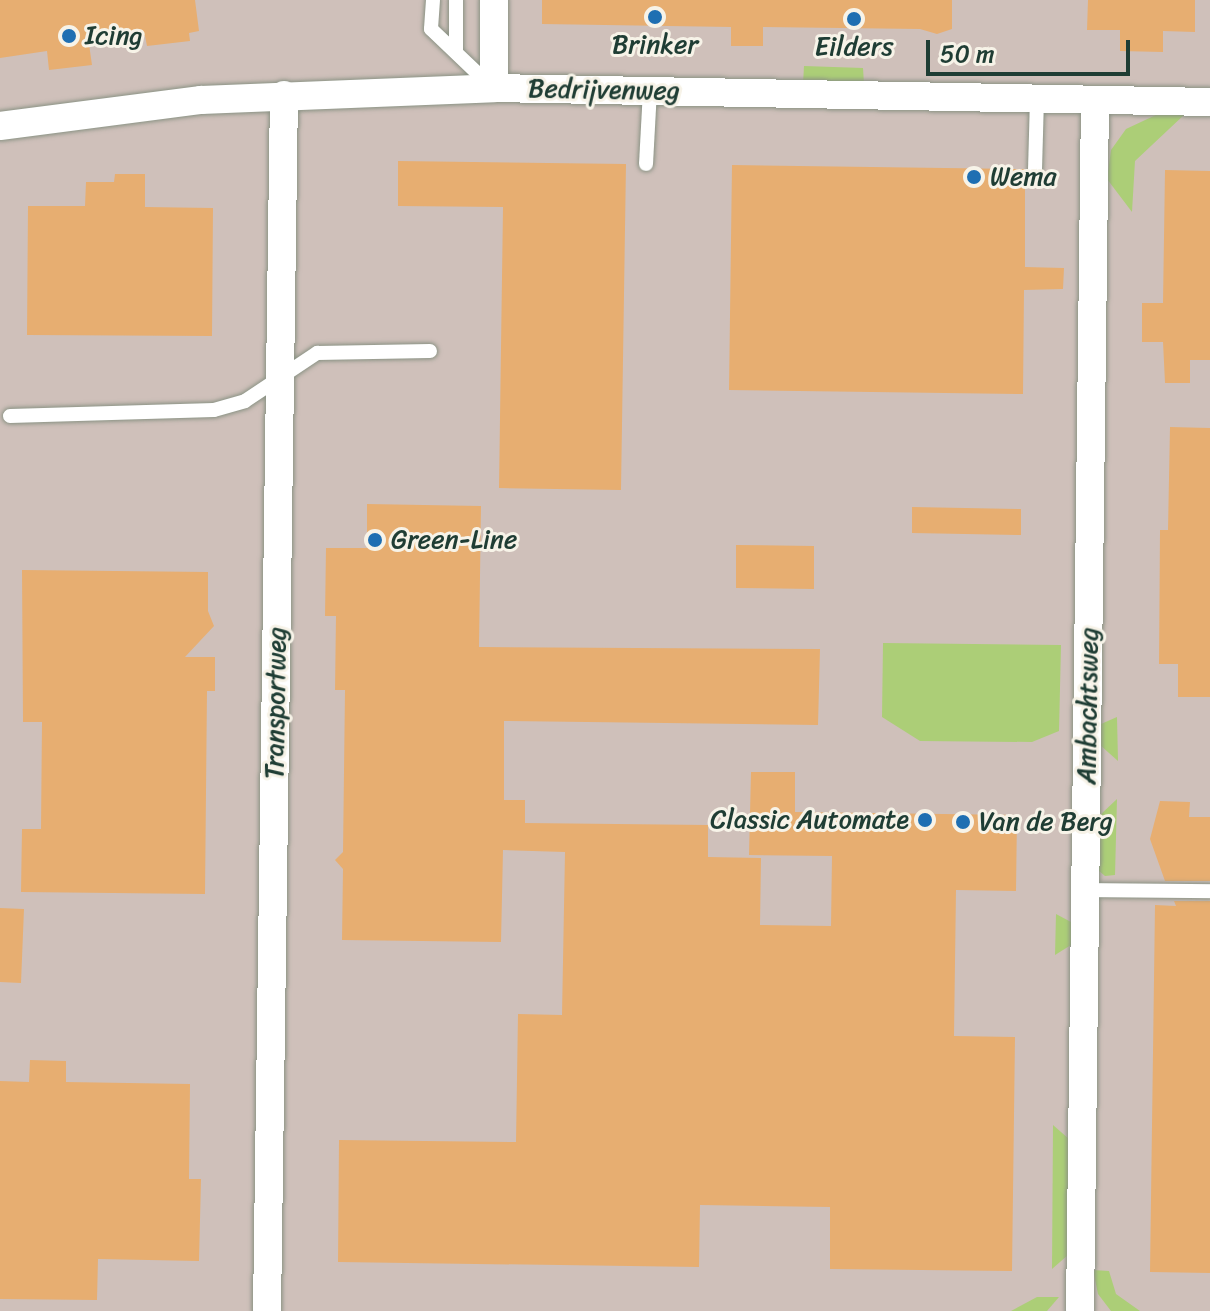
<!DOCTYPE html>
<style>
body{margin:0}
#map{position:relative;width:1210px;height:1311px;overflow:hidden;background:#f5e8d4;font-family:Sriracha,sans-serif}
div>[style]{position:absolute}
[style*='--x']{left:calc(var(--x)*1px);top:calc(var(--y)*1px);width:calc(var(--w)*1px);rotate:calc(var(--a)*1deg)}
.industrial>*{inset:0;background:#cfc0ba}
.green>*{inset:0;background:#acce77}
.building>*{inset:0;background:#e7ae71}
.roads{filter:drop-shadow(0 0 2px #8a9284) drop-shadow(0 0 2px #8a9284)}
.service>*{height:14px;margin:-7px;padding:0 7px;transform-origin:7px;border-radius:7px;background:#fff}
.minor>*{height:28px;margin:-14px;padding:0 14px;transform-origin:14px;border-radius:14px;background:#fff}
.dots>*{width:22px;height:22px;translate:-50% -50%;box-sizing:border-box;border:4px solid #f7f3e8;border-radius:50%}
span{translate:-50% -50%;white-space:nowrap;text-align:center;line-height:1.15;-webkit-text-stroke:6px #f7f3e8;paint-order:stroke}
.poi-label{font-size:26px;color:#1f3d34}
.left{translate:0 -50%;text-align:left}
.right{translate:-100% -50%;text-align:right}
.street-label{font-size:26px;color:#1f3d34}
.scale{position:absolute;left:926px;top:40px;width:204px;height:36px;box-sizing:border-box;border:4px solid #1f3d34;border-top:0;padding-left:10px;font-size:24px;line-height:28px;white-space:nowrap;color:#1f3d34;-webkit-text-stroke:6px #f7f3e8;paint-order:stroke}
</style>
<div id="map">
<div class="industrial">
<div style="clip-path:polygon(0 0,1210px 0,1210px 1311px,0 1311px)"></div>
</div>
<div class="green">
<div style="clip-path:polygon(804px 66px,863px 68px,864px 84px,803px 84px)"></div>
<div style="clip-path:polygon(1158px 114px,1185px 114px,1135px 161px,1132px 212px,1107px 179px,1111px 150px,1126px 129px)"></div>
<div style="clip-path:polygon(883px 643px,1061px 645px,1059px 731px,1032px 742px,920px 741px,882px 717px)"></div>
<div style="clip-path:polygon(1117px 717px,1118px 761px,1100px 745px,1101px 724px)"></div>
<div style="clip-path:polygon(1117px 799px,1115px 875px,1105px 876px,1099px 871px,1099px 816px)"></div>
<div style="clip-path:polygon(1056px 914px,1071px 922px,1071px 945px,1055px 955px)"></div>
<div style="clip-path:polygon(1053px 1125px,1069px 1139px,1068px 1255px,1052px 1269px)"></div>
<div style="clip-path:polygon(1093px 1270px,1109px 1271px,1116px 1294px,1140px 1311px,1111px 1311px,1098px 1294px)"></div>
<div style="clip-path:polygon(1037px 1297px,1059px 1297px,1047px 1311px,1011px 1311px)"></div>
</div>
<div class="building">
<div style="clip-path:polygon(0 0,195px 0,199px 31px,189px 33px,190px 41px,147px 46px,145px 36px,89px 44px,92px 65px,49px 70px,47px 51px,0 58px)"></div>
<div style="clip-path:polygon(542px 0,952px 0,952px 29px,937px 34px,920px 29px,763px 27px,763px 46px,731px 46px,731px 27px,542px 24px)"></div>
<div style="clip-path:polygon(1088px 0,1195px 0,1195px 32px,1163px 31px,1163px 52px,1120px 51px,1120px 30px,1087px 30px)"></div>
<div style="clip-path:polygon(398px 161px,626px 164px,621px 490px,499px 488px,503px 207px,398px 206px)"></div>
<div style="clip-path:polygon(732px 165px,1025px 169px,1025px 267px,1064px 268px,1063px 289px,1024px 290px,1023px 394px,729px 390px)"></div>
<div style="clip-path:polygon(1165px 170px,1210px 171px,1210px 360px,1190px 360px,1190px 383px,1165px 383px,1163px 342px,1142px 342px,1142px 303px,1163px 303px)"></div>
<div style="clip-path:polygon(115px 174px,145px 174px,145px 207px,213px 208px,212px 336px,27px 335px,28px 206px,85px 206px,86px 182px,114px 182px)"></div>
<div style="clip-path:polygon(1170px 427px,1210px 428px,1210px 697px,1178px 697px,1178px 664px,1159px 664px,1160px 530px,1168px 530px)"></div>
<div style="clip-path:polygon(367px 504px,481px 506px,479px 647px,820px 649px,818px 725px,504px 721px,504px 800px,525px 800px,525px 823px,708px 825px,708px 857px,761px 858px,760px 925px,831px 926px,832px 856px,749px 855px,751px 772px,795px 772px,795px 812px,1017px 815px,1016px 891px,956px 890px,954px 1036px,1015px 1037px,1012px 1271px,830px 1269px,830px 1207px,700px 1205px,699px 1267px,338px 1262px,339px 1140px,516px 1142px,518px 1014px,562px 1015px,565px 852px,503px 850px,501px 942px,342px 940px,343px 869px,335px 860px,343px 852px,345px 690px,335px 690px,336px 616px,325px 616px,326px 548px,367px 548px)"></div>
<div style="clip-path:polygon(912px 507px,1021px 509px,1021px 535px,912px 533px)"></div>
<div style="clip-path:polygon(736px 545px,814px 546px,814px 589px,736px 588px)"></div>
<div style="clip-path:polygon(22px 570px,208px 572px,208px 611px,214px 626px,185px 657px,215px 657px,215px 691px,207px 691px,205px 894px,21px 892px,22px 829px,41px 829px,42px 722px,23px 722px)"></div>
<div style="clip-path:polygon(1160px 801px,1190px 802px,1189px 817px,1210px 817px,1210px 881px,1165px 881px,1150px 839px)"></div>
<div style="clip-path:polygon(1174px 901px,1210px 901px,1210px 1273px,1150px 1272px,1155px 905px,1176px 906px)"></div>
<div style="clip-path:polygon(0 908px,24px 909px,21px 983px,0 982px)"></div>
<div style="clip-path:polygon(30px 1060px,66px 1061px,66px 1082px,190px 1084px,189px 1179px,201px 1179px,199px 1261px,98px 1259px,97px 1300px,0 1299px,0 1081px,29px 1082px)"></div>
</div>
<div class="roads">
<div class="service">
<div style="--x:433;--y:0;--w:29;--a:94"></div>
<div style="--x:431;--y:29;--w:86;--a:43.6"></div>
<div style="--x:456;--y:50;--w:50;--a:-90"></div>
<div style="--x:646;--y:164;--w:73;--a:-86.9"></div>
<div style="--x:1035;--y:170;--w:71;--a:-88.4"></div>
<div style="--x:10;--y:416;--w:204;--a:-1.7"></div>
<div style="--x:214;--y:410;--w:32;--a:-16"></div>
<div style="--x:245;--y:401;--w:87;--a:-33.7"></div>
<div style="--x:317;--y:353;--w:113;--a:-1"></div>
<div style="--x:1086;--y:890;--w:124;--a:0.5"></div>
</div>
<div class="minor">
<div style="--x:494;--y:0;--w:88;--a:90"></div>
<div style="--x:0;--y:126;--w:203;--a:-7.4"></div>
<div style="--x:201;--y:100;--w:293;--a:-2.3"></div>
<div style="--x:494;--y:88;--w:716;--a:1.12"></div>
<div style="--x:267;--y:1311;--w:1216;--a:-89.2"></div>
<div style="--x:1080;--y:1311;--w:1210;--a:-89.29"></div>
</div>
</div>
<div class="dots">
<div style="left:655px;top:17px;background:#1f6fb2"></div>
<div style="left:854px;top:19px;background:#1f6fb2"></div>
<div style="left:69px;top:36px;background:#1f6fb2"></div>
<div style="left:974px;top:177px;background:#1f6fb2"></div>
<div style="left:375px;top:540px;background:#1f6fb2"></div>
<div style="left:925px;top:820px;background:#1f6fb2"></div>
<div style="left:963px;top:822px;background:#1f6fb2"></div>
</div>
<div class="poi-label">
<span class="left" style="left:85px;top:36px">Icing</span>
<span style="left:655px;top:45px">Brinker</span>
<span style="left:854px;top:47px">Eilders</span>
<span class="left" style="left:990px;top:177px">Wema</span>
<span class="left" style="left:391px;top:540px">Green-Line</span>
<span class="right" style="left:909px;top:820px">Classic Automate</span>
<span class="left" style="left:979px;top:822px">Van de Berg</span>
</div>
<div class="street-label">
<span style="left:604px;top:90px;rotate:1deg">Bedrijvenweg</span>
<span style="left:276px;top:703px;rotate:-89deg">Transportweg</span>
<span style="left:1088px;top:706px;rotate:-89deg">Ambachtsweg</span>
</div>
<div class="scale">50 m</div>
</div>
